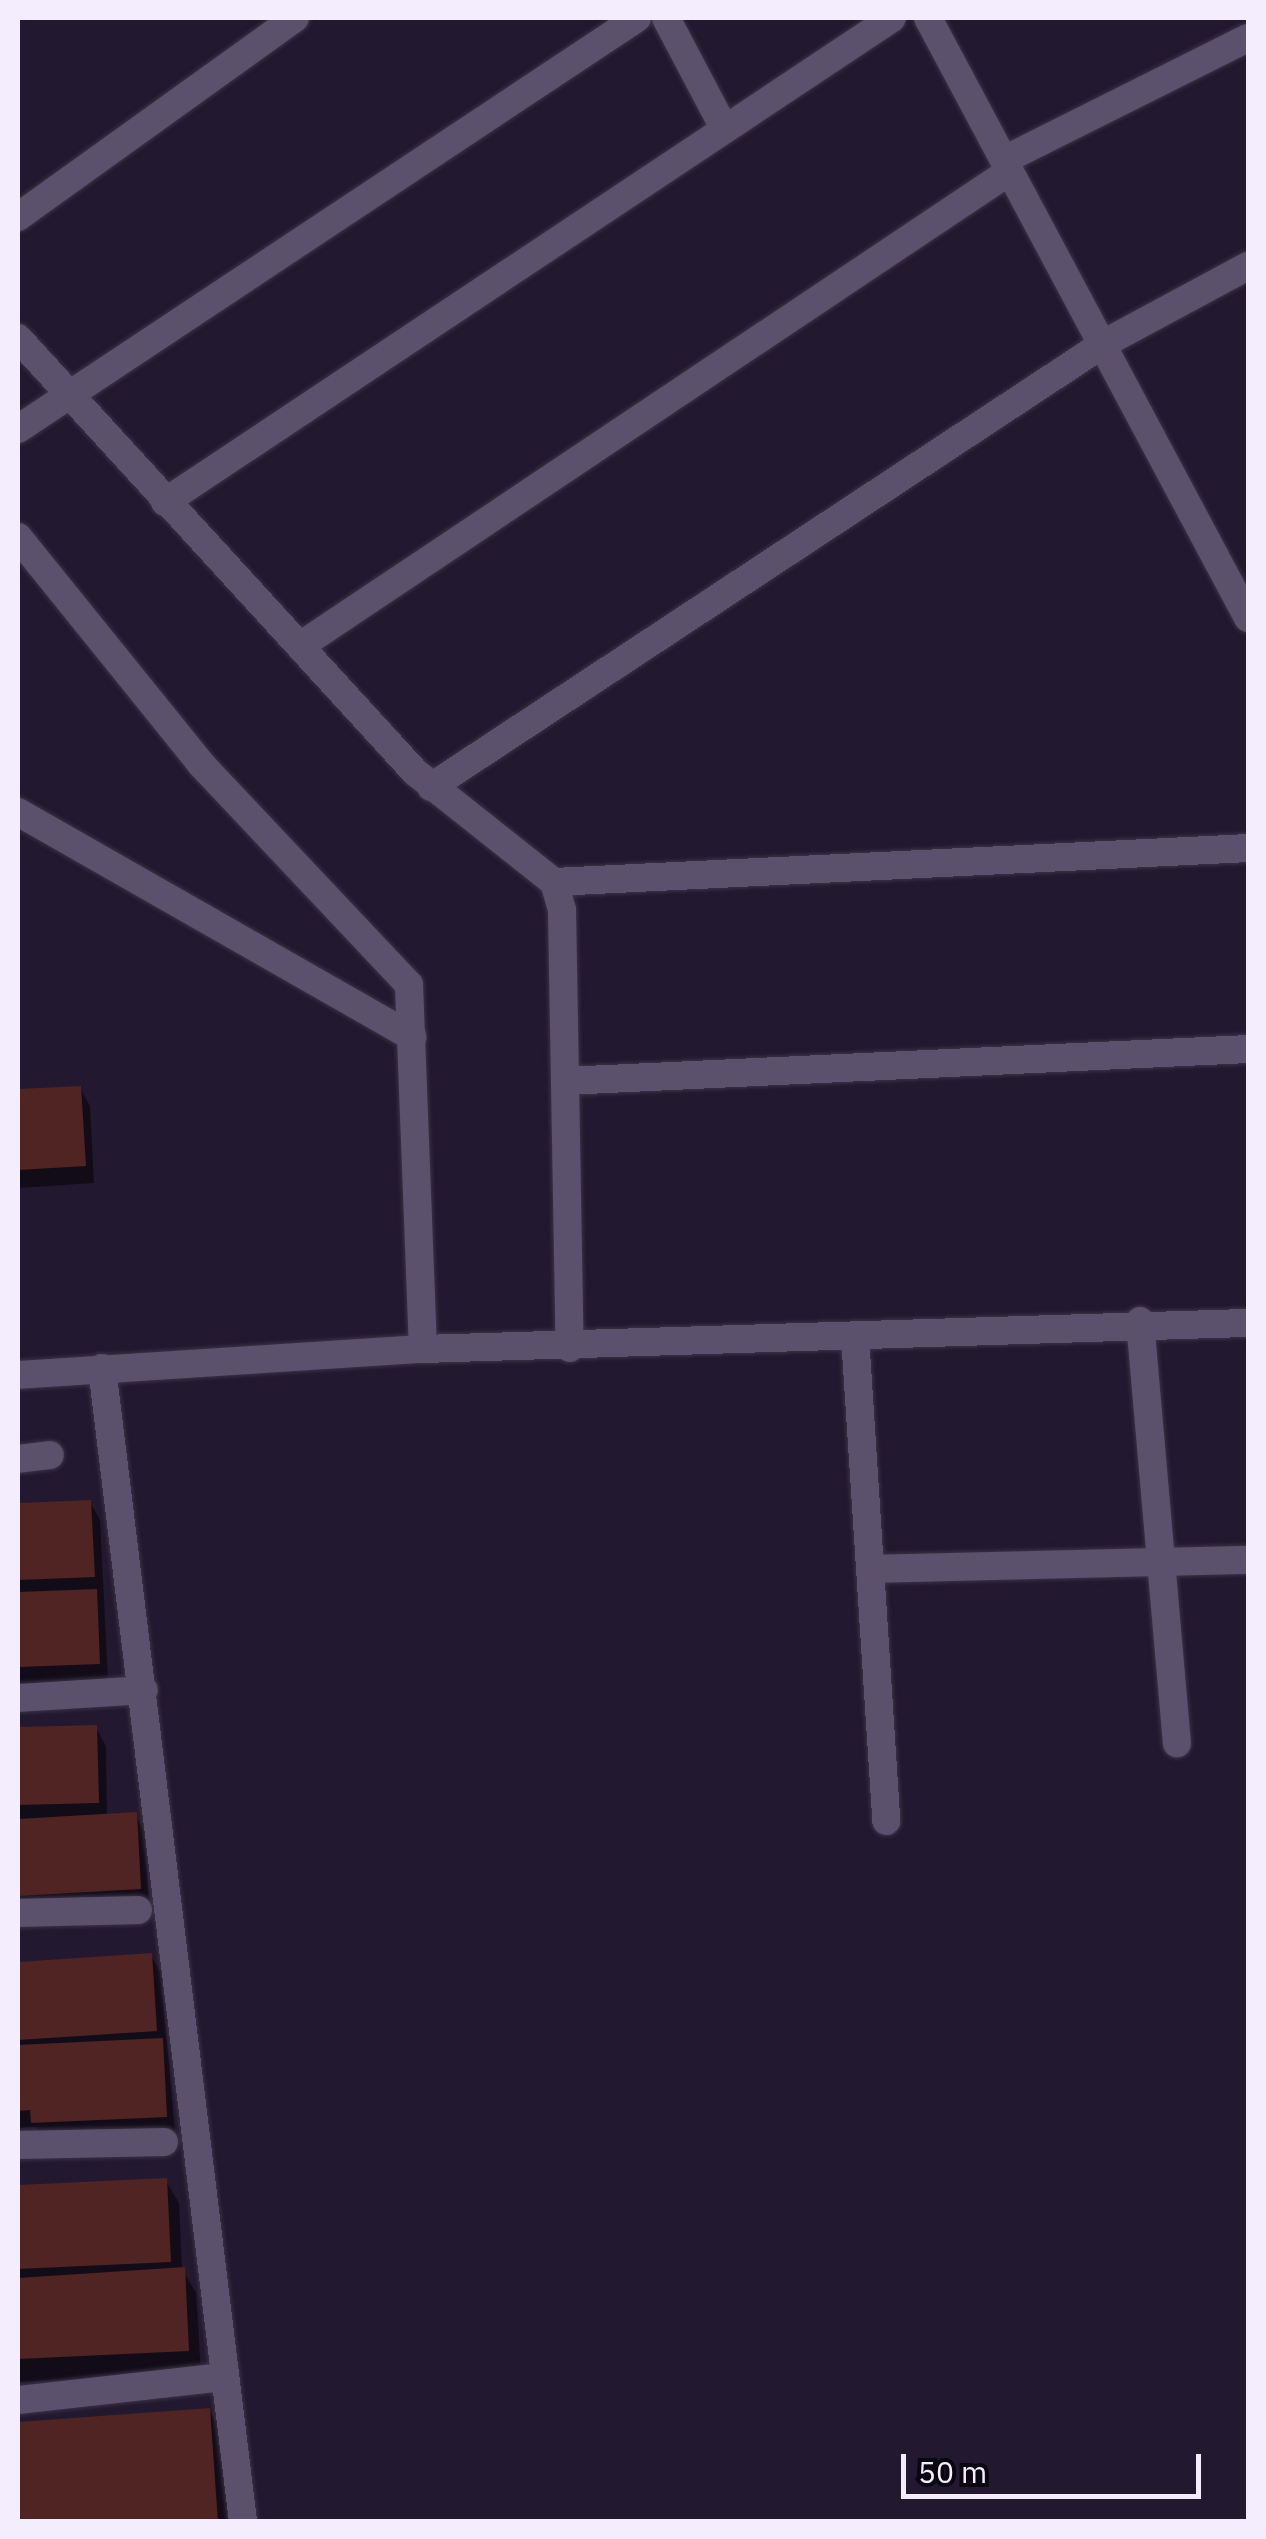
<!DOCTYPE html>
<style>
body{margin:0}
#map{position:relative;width:1266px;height:2539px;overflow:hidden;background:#22182f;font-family:"IBM Plex Sans",sans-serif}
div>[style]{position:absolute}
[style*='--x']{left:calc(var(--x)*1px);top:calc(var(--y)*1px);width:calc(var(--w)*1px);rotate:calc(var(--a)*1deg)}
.shadow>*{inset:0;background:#0007}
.building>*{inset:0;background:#4f2423}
.roads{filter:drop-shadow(0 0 2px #3a3345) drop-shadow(0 0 2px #3a3345)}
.minor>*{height:28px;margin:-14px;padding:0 14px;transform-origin:14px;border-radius:14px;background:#5c516c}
span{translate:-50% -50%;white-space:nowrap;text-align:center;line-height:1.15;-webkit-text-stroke:9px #0a0610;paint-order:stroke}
.frame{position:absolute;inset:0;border:20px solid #f4edfe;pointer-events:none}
.scale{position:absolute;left:901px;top:2454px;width:300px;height:45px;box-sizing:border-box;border:5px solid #f4edfe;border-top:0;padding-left:12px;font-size:30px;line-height:35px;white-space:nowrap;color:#f4edfe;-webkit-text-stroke:8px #0a0610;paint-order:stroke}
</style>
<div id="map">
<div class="shadow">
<div style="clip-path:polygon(80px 1088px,90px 1106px,94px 1183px,18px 1188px,18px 1092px)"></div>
<div style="clip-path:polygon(90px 1502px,100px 1520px,108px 1681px,18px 1684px,18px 1505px)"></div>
<div style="clip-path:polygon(96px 1728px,106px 1746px,107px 1816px,135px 1815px,145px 1832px,149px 1906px,18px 1914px,18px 1730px)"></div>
<div style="clip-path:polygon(151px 1956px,161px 1973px,175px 2134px,43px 2140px,36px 2127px,18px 2128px,18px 1964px)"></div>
<div style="clip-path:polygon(166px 2181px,179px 2203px,182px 2269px,196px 2293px,201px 2373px,18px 2382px,18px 2188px)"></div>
<div style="clip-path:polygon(209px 2410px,222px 2433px,228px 2522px,18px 2522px,18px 2424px)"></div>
</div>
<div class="building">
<div style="clip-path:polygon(81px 1086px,86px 1166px,18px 1170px,18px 1089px)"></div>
<div style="clip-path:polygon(91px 1500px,95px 1577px,18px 1580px,18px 1503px)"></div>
<div style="clip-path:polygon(97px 1589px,100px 1664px,18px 1667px,18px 1592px)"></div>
<div style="clip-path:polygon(97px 1725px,99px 1803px,18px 1805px,18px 1727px)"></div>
<div style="clip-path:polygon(137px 1812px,141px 1889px,18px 1896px,18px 1819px)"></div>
<div style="clip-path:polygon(152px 1953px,157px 2031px,18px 2040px,18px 1962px)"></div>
<div style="clip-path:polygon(163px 2038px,167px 2117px,31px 2123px,30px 2110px,18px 2111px,18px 2045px)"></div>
<div style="clip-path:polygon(167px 2178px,171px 2262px,18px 2269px,18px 2185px)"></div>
<div style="clip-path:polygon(185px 2267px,189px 2351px,18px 2359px,18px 2278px)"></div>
<div style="clip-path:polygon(210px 2408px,218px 2522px,18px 2522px,18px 2422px)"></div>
</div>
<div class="roads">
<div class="minor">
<div style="--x:666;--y:18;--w:122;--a:62.2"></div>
<div style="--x:928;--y:18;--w:680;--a:61.93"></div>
<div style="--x:1004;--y:160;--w:273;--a:-26.6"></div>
<div style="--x:18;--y:217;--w:341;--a:-35.7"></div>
<div style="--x:18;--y:338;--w:588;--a:47.55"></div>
<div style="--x:415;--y:772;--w:177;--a:38.4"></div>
<div style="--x:554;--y:882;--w:29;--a:74"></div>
<div style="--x:562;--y:910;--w:438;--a:89"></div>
<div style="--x:18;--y:429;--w:743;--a:-33.58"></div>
<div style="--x:165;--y:502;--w:873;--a:-33.65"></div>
<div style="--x:18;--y:537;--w:292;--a:51.1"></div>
<div style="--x:201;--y:764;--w:303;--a:46.7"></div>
<div style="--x:409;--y:985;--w:364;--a:87.8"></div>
<div style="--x:300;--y:646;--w:854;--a:-33.78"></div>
<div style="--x:431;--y:787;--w:805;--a:-33.39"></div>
<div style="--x:1103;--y:344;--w:165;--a:-28.3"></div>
<div style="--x:18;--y:812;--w:454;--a:29.7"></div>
<div style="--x:554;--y:882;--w:695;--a:-2.8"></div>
<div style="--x:565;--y:1081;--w:684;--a:-2.68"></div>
<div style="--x:1140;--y:1321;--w:424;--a:85"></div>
<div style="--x:855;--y:1336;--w:486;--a:86.3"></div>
<div style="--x:102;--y:1368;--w:1163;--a:83.03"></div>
<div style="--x:18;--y:1375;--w:406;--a:-3.7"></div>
<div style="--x:423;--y:1349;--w:825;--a:-1.81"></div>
<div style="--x:18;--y:1459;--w:32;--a:-7"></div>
<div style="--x:872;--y:1569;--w:376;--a:-1.4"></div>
<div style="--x:18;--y:1698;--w:126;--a:-3.6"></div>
<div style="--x:18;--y:1913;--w:120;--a:-1.4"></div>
<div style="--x:18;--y:2145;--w:146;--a:-1.2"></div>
<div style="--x:18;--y:2400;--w:206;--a:-6.4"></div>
</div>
</div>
<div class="frame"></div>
<div class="scale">50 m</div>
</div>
